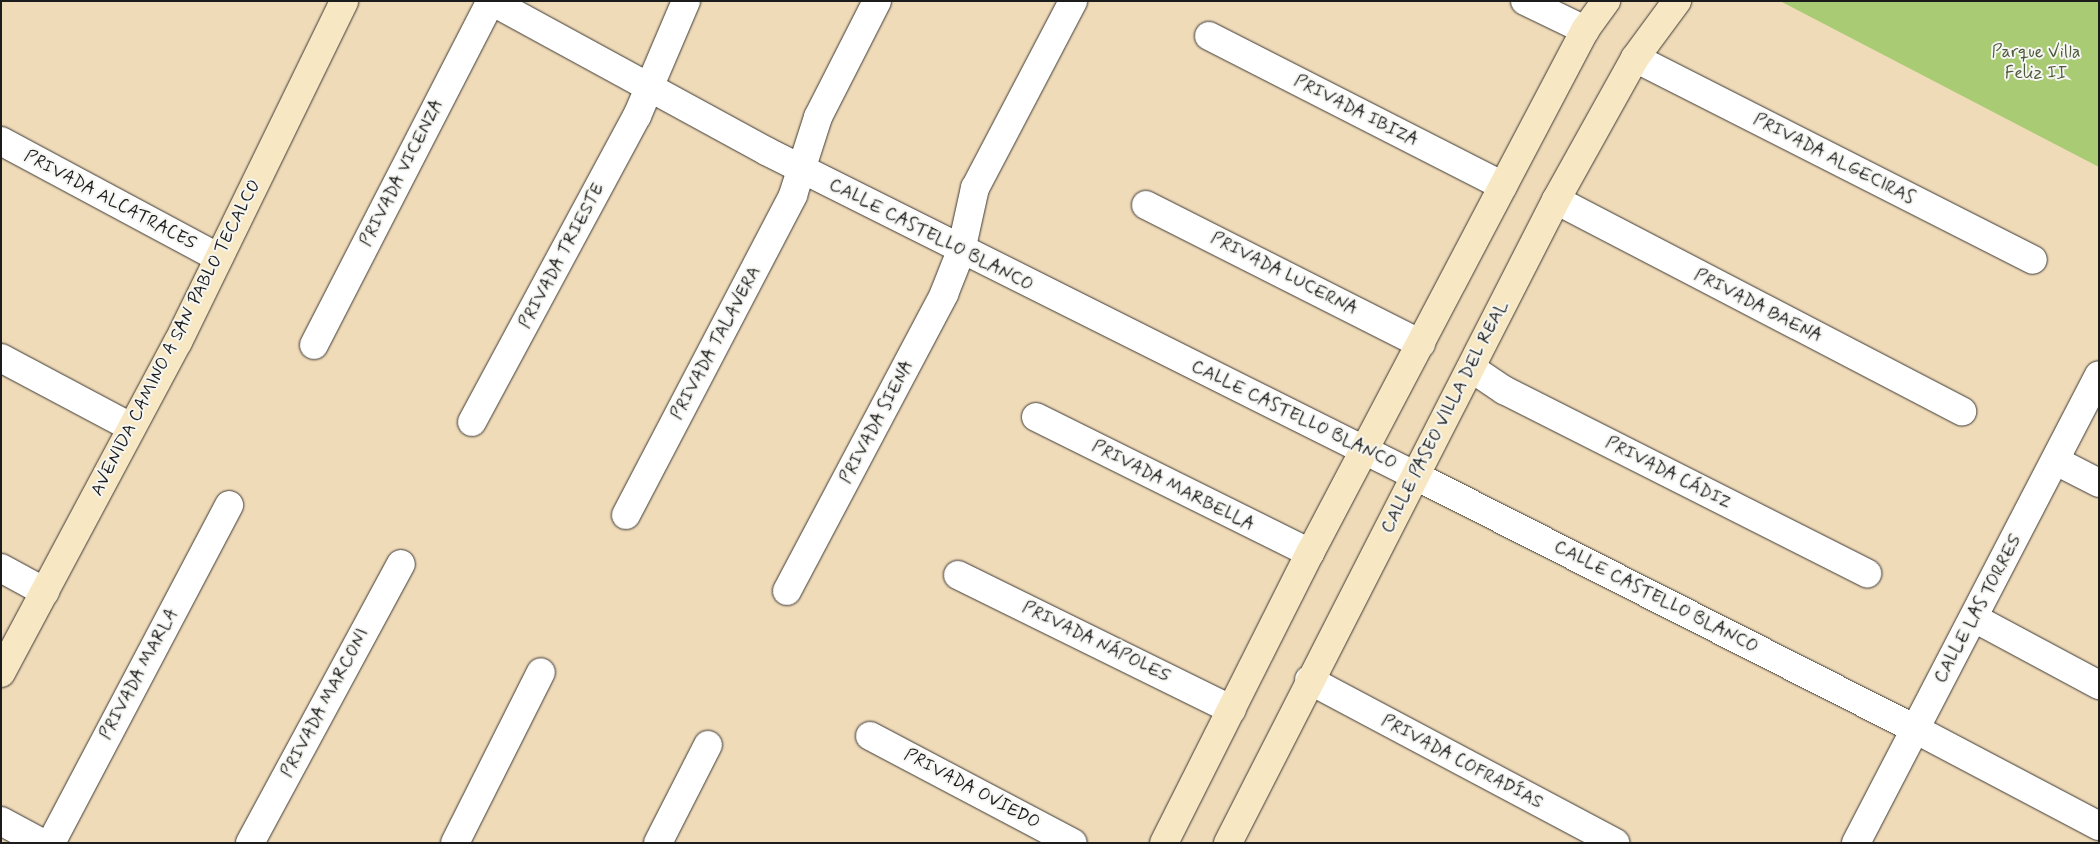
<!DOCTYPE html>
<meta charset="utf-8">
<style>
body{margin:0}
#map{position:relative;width:2100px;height:844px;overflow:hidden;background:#f0dbb9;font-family:Mynerve,sans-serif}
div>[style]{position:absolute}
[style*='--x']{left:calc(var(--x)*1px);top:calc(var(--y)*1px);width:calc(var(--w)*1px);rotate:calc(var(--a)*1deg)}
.green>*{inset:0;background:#a9cb73}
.roads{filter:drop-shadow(0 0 1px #3c3934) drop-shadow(0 0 1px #3c3934)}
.street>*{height:28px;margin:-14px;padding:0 14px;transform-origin:14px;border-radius:14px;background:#fff}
.secondary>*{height:28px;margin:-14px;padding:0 14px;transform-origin:14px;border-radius:14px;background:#f7e8c3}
span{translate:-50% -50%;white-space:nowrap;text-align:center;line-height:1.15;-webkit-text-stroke:4px #f6f6f2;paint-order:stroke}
.park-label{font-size:18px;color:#4d593a}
.street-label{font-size:18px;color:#1c1c1c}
.frame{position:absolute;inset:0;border:2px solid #1c1c1c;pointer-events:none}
</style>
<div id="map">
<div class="green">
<div style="clip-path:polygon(1780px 1px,2099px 1px,2099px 167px)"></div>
</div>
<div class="roads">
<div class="street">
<div style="--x:491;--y:1;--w:313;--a:28.6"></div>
<div style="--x:766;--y:151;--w:724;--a:26.57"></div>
<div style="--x:1414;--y:475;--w:562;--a:26.88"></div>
<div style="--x:1915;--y:729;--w:208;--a:27.8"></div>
<div style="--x:1525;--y:1;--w:67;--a:25.8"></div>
<div style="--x:1209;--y:36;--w:330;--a:27"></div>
<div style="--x:1635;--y:58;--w:446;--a:26.9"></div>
<div style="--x:1;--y:141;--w:247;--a:28.2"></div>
<div style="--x:1556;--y:200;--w:458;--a:27.5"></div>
<div style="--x:1146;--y:205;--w:308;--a:26.8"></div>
<div style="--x:314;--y:345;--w:387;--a:-62.8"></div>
<div style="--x:1;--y:358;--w:147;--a:28"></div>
<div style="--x:1471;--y:368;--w:40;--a:34"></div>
<div style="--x:1504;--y:390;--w:407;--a:26.8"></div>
<div style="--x:1036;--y:417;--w:306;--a:26.4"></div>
<div style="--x:472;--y:422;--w:348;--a:-61.7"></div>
<div style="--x:637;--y:116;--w:125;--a:-66.9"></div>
<div style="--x:2056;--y:461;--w:48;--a:27.1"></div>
<div style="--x:626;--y:515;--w:361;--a:-62.4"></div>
<div style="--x:793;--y:195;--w:82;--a:-72.2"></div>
<div style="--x:818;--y:117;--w:130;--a:-63"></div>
<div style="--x:1;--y:568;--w:50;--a:28.6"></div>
<div style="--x:958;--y:575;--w:305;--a:26.2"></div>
<div style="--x:787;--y:591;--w:336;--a:-62.1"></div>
<div style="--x:944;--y:294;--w:46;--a:-68.4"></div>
<div style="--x:961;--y:251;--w:65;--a:-77.5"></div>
<div style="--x:975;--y:188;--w:211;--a:-62.3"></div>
<div style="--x:1974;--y:618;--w:142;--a:28.2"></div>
<div style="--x:1309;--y:680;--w:347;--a:28"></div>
<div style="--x:870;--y:736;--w:229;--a:27.8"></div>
<div style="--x:1;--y:821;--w:47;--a:28.2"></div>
<div style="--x:51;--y:843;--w:382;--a:-62.2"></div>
<div style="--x:250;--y:843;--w:317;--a:-61.6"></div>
<div style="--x:455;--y:843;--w:191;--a:-63.3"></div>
<div style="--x:658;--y:843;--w:110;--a:-63"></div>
<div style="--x:1856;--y:843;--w:527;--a:-62.56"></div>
</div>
<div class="secondary">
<div style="--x:1;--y:673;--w:375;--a:-61.9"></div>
<div style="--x:178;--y:342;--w:379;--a:-64"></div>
<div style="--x:1164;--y:843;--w:325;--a:-63.3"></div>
<div style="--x:1310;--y:553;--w:591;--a:-62.26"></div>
<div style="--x:1585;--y:30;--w:36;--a:-54"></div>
<div style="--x:1228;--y:843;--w:722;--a:-62.97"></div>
<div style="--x:1556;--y:200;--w:162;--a:-60.9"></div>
<div style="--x:1635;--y:58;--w:71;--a:-53.6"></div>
</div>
</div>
<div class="park-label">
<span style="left:2036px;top:63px">Parque Villa<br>Feliz II</span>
</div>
<div class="street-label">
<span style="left:1356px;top:111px;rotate:27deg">PRIVADA IBIZA</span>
<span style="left:1834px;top:159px;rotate:27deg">PRIVADA ALGECIRAS</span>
<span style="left:402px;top:173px;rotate:-63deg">PRIVADA VICENZA</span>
<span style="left:110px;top:200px;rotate:28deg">PRIVADA ALCATRACES</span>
<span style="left:931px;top:235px;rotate:27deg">CALLE CASTELLO BLANCO</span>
<span style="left:562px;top:256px;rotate:-62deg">PRIVADA TRIESTE</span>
<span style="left:1284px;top:274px;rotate:27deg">PRIVADA LUCERNA</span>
<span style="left:1758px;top:306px;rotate:27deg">PRIVADA BAENA</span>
<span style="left:176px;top:338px;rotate:-63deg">AVENIDA CAMINO A SAN PABLO TECALCO</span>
<span style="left:716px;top:343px;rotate:-62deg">PRIVADA TALAVERA</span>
<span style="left:1294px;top:415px;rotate:26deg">CALLE CASTELLO BLANCO</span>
<span style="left:1445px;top:417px;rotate:-63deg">CALLE PASEO VILLA DEL REAL</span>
<span style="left:877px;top:422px;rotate:-62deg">PRIVADA SIENA</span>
<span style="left:1668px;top:473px;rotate:27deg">PRIVADA CÁDIZ</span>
<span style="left:1173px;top:486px;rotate:27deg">PRIVADA MARBELLA</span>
<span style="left:1656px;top:597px;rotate:27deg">CALLE CASTELLO BLANCO</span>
<span style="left:1978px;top:609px;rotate:-62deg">CALLE LAS TORRES</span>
<span style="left:1096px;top:642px;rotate:26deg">PRIVADA NÁPOLES</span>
<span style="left:139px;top:674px;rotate:-62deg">PRIVADA MARLA</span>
<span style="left:325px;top:703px;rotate:-62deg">PRIVADA MARCONI</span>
<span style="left:1462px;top:762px;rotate:28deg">PRIVADA COFRADÍAS</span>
<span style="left:972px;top:789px;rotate:28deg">PRIVADA OVIEDO</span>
</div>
<div class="frame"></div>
</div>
